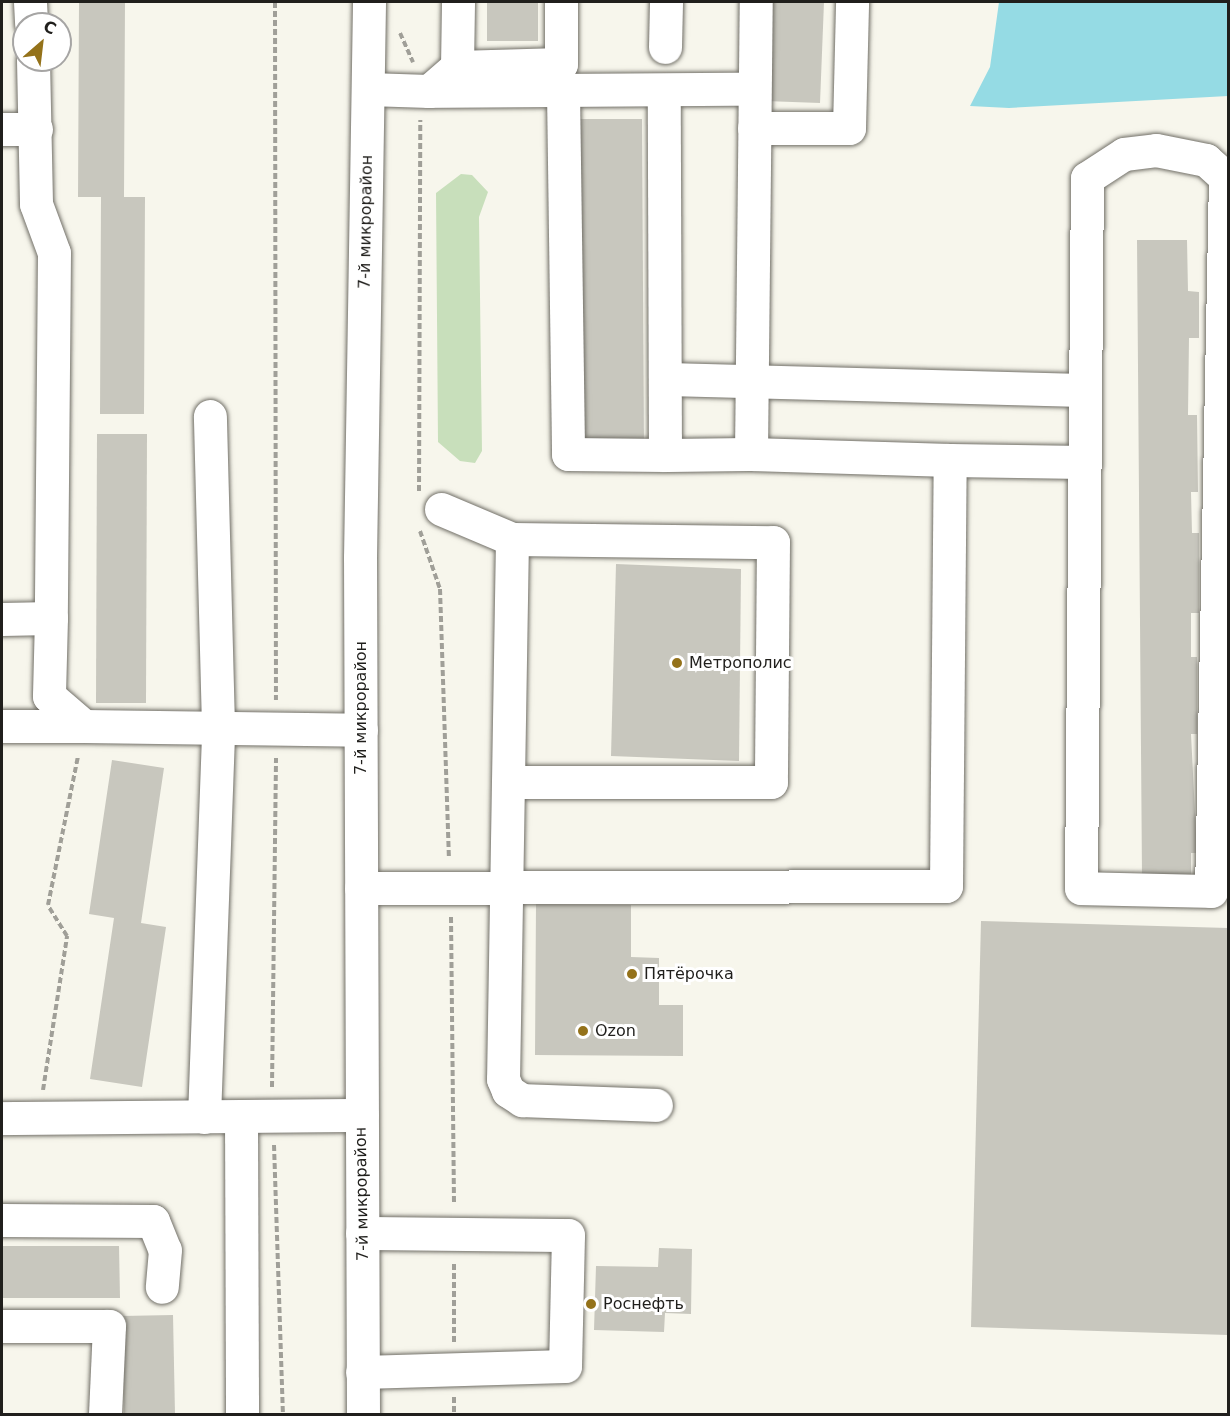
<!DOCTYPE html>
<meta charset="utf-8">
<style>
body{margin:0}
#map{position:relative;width:1230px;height:1416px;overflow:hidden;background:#f7f6ec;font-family:"DejaVu Sans",sans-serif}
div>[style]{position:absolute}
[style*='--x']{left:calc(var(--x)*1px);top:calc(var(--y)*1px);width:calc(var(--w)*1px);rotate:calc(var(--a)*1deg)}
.green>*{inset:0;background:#c8dfbb}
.water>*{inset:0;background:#95dbe4}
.building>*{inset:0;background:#c8c7be}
.path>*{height:4px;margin-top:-2px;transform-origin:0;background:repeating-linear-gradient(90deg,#a09f98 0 6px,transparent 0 9px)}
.roads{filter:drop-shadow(0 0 2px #716f67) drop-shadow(0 0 2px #716f67)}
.minor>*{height:33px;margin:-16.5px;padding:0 16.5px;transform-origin:16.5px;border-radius:16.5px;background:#fff}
.dots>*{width:16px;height:16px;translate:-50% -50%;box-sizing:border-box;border:3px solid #fff;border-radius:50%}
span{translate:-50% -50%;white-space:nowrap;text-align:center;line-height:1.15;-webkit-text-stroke:6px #fff;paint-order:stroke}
.street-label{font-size:16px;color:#201f1c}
.poi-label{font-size:16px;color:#201f1c}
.left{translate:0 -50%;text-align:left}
.frame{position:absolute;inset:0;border:3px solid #201f1c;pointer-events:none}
.north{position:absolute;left:12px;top:12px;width:60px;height:60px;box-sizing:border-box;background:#fff;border:2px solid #a6a5a4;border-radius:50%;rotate:28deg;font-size:16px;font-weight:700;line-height:24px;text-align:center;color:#201f1c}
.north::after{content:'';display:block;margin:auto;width:21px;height:27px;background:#94721a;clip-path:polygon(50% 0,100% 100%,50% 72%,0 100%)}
</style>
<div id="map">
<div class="green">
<div style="clip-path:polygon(461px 174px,472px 175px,488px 192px,479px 217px,482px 451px,475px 463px,460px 461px,438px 442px,436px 193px)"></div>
</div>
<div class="water">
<div style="clip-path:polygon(999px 2px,1228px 2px,1228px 96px,1009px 108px,970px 106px,990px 67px)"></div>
</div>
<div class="building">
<div style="clip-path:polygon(79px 2px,125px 2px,124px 197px,145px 197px,144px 414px,100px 414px,101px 197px,78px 197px)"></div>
<div style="clip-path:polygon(487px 2px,538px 2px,538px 41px,487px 41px)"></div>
<div style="clip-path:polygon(768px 2px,824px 2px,820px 103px,765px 101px)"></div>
<div style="clip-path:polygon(580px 119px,642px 119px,644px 453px,582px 453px)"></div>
<div style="clip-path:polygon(1137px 240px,1187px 240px,1188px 291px,1199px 292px,1199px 338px,1189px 338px,1188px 415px,1197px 415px,1198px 492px,1191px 492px,1192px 533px,1199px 533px,1199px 613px,1191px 613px,1191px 657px,1197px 657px,1197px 734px,1191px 734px,1197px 853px,1191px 853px,1191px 875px,1142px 876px)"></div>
<div style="clip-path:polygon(97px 434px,147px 434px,146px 703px,96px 703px)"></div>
<div style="clip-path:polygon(616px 564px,741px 569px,739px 761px,611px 756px)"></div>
<div style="clip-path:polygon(112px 760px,164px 768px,141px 923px,166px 927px,142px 1087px,90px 1079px,114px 918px,89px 914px)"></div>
<div style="clip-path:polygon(536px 904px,631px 905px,631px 957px,659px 958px,659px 1005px,683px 1005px,683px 1056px,535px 1055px)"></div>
<div style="clip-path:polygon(981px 921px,1228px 928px,1228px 1335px,971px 1327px)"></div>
<div style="clip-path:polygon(2px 1246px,119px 1246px,120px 1298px,2px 1298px)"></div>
<div style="clip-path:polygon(659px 1248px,692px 1249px,691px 1314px,665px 1313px,664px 1332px,594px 1330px,596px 1266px,658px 1267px)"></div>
<div style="clip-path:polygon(173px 1315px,175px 1414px,124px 1414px,122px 1316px)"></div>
</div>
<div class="path">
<div style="--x:275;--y:2;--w:698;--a:89.92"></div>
<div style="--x:400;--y:33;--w:32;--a:66"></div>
<div style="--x:419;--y:491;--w:371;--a:-89.8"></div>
<div style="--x:420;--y:531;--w:61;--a:71"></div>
<div style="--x:440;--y:589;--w:270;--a:88.1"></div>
<div style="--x:451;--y:917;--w:287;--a:89.4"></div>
<div style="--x:272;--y:1087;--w:329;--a:-89.3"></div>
<div style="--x:43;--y:1090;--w:156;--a:-81.1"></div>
<div style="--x:67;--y:936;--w:36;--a:-122"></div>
<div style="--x:48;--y:905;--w:152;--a:-78.6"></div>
<div style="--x:274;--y:1145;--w:269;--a:88.1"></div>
<div style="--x:454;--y:1342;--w:80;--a:-90"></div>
<div style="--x:454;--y:1397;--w:17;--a:90"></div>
</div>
<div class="roads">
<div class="minor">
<div style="--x:30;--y:2;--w:22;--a:87"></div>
<div style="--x:665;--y:47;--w:45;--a:-88.7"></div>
<div style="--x:33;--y:60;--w:144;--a:88.8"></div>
<div style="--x:36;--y:204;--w:52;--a:69.8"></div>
<div style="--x:54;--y:253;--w:365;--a:90.5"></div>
<div style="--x:457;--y:67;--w:65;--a:-89.1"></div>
<div style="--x:368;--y:89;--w:61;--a:1.9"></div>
<div style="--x:429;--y:91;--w:37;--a:-41"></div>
<div style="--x:457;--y:67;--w:104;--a:-1.7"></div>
<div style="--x:561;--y:64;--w:62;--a:-90"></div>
<div style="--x:429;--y:91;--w:325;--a:-0.4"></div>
<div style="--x:563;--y:91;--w:363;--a:89.2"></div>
<div style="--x:568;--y:454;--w:97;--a:0.6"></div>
<div style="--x:665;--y:455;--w:364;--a:-90.2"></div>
<div style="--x:754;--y:128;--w:95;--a:0"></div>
<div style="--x:849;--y:128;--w:126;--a:-88.6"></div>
<div style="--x:2;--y:129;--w:34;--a:0"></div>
<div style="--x:1156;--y:150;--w:51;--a:11.3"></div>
<div style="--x:1206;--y:160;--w:25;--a:42"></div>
<div style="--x:1225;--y:177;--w:714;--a:91.12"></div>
<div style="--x:1211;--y:891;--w:130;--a:-178.7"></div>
<div style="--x:1081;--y:888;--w:710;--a:-89.52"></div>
<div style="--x:1087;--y:178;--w:44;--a:-33"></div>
<div style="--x:1124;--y:154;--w:32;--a:-7"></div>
<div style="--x:665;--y:379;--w:420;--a:1.5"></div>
<div style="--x:751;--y:454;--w:199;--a:1.7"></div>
<div style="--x:665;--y:455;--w:86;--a:-0.7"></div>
<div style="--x:751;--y:454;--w:452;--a:-89.4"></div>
<div style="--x:441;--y:509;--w:77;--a:22.9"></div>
<div style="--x:512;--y:539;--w:261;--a:0.7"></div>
<div style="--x:773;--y:542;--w:240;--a:90.5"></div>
<div style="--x:771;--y:782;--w:263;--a:180"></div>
<div style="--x:512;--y:539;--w:540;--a:90.95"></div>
<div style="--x:503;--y:1079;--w:13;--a:67"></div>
<div style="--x:508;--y:1091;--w:17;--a:33"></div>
<div style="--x:522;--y:1100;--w:134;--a:2.1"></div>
<div style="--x:2;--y:619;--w:49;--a:-1.2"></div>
<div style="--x:51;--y:618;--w:78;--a:91.5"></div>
<div style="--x:49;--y:696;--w:46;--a:40.6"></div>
<div style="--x:84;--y:726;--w:277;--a:0.8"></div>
<div style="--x:2;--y:726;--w:82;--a:0"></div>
<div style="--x:361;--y:888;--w:585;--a:-0.2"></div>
<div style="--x:946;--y:886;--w:426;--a:-89.5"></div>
<div style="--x:950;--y:460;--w:134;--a:0.9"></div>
<div style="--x:241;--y:1116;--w:298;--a:89.8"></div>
<div style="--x:204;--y:1117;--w:391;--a:-87.9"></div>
<div style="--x:218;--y:726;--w:310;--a:-91.5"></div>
<div style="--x:2;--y:1118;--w:360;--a:-0.5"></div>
<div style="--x:2;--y:1220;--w:151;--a:0.4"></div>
<div style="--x:153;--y:1221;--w:31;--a:68"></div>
<div style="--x:165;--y:1250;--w:37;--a:95"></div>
<div style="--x:362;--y:1233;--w:206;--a:0.6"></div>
<div style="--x:568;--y:1235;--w:131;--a:91.3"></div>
<div style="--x:565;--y:1366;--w:203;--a:178.3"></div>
<div style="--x:2;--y:1326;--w:107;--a:0"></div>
<div style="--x:109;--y:1326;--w:88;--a:92.6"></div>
<div style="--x:363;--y:1414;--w:856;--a:-90.2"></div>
<div style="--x:360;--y:558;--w:556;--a:-89.07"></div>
</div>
</div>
<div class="dots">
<div style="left:677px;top:663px;background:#94721a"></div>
<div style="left:632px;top:974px;background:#94721a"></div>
<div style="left:583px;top:1031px;background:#94721a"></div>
<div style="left:591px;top:1304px;background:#94721a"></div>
</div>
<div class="street-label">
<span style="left:366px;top:222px;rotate:-89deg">7-й микрорайон</span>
<span style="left:361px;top:708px;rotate:-90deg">7-й микрорайон</span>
<span style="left:362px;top:1194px;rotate:-91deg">7-й микрорайон</span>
</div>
<div class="poi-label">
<span class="left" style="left:689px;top:663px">Метрополис</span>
<span class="left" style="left:644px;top:974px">Пятёрочка</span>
<span class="left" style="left:595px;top:1031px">Ozon</span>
<span class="left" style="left:603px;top:1304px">Роснефть</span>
</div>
<div class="frame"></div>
<div class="north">С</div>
</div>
